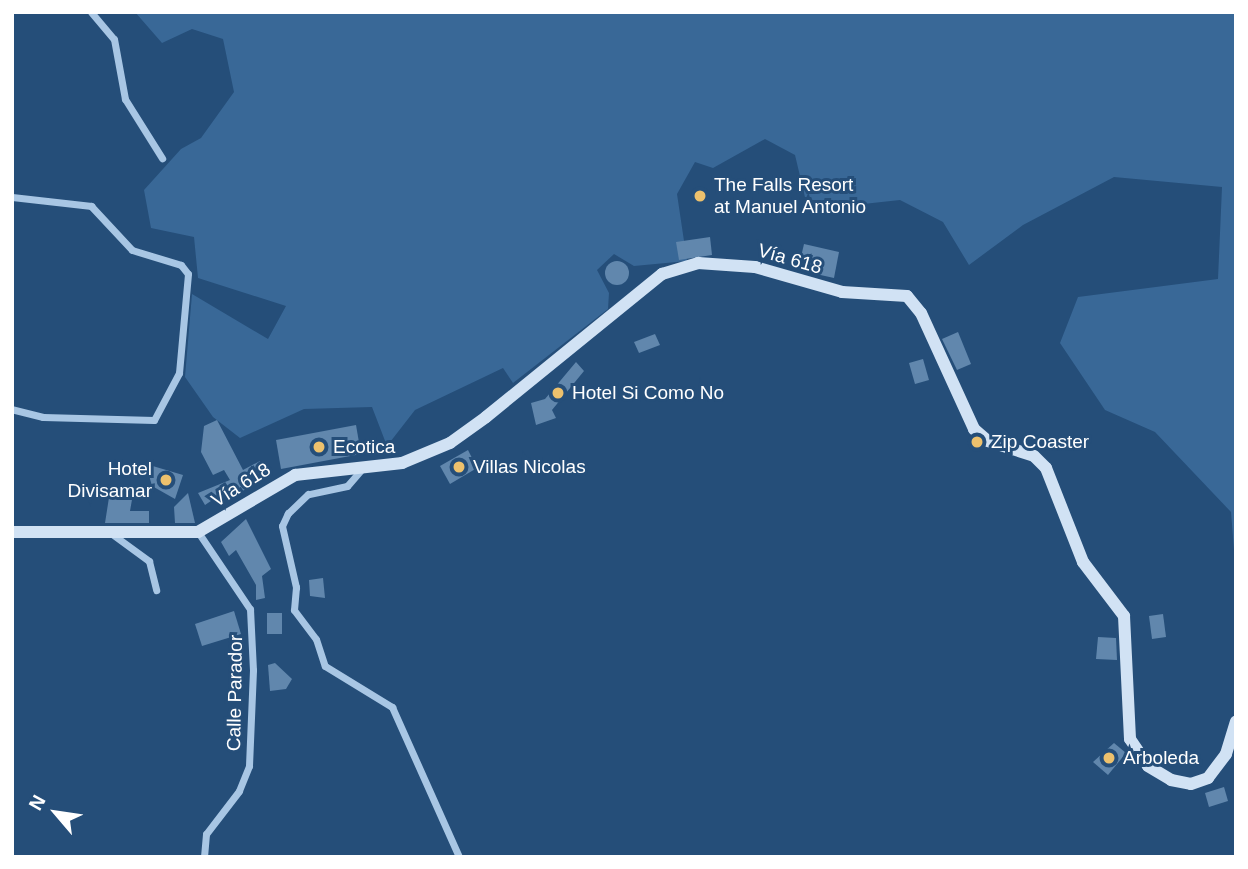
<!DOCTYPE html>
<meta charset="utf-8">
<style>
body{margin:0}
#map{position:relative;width:1248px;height:869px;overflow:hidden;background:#254e79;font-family:Helvetica,sans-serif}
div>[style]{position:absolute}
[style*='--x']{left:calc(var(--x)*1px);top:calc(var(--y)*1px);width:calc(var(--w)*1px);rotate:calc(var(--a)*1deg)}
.green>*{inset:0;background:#396897}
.building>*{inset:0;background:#6187ad}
.round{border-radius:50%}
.street>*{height:7px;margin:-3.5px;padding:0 3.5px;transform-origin:3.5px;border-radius:3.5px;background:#a8c6e4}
.secondary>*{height:12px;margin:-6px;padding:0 6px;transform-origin:6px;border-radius:6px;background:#d1e2f4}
.dots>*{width:19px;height:19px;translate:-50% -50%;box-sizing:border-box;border:4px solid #254e79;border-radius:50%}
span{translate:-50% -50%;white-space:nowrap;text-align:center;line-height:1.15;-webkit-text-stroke:6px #254e79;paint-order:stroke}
.poi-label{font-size:19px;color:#fff}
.left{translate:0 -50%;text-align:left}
.right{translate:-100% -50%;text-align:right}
.street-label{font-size:19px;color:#fff}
.frame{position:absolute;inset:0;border:14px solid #fff;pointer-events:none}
.north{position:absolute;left:21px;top:778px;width:70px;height:70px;-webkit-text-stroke:5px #254e79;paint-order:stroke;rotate:299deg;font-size:19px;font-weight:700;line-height:28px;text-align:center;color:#fff}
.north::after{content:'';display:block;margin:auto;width:24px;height:32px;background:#fff;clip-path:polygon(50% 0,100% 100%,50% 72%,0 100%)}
</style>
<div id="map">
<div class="green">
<div style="clip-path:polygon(135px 12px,1236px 12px,1236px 575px,1231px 512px,1155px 432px,1105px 410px,1060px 343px,1078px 297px,1218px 279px,1222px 187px,1114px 177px,1023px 225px,969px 265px,943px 222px,900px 200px,808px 210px,795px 155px,765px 139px,713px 168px,695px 162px,677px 194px,687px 261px,634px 266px,614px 254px,597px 270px,609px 293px,608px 309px,513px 383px,503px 368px,415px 410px,387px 446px,372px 407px,304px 409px,240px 438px,213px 417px,185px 377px,192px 294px,268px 339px,286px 306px,198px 278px,194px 237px,151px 228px,144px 190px,181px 149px,201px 138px,234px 92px,223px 39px,192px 29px,162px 43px)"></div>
</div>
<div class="building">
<div style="clip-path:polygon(710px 237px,712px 255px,679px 260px,676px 242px)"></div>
<div style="clip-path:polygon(804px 244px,839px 252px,834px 278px,798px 270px)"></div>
<div class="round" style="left:605px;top:261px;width:24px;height:24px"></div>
<div style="clip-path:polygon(958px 332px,971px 364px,957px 370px,942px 339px)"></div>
<div style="clip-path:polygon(655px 334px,660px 345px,639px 353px,634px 342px)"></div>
<div style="clip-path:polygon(923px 359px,929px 380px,915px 384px,909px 363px)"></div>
<div style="clip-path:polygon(576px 362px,584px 371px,552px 410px,556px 418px,536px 425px,531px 403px,545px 399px)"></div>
<div style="clip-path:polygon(217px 420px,243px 470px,260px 461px,268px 477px,237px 494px,233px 486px,205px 505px,198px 493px,230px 480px,224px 470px,213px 475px,201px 452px,204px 426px)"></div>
<div style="clip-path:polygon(356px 425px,361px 454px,281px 469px,276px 440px)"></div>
<div style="clip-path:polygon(468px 450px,477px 468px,450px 484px,440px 466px)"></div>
<div style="clip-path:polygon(146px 464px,183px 475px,175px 499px,152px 486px)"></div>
<div style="clip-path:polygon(110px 491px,133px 494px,130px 511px,149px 511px,149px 523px,105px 523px)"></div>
<div style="clip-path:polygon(188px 493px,195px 523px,175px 523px,174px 507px)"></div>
<div style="clip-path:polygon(246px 519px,271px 569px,262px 576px,265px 598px,256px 600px,256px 585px,236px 550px,229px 556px,221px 542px)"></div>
<div style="clip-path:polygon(323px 578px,325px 598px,310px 596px,309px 580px)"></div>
<div style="clip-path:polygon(234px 611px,241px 634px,202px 646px,195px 624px)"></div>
<div style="clip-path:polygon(267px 613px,282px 613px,282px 634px,267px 634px)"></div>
<div style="clip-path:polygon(1163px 614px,1166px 637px,1152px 639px,1149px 616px)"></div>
<div style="clip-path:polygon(1098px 637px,1116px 638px,1117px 660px,1096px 659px)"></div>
<div style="clip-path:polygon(275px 663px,292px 679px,286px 689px,270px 691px,268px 665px)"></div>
<div style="clip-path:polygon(1114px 743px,1126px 753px,1108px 775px,1093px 762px)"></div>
<div style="clip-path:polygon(1224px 787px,1228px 801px,1209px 807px,1205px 793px)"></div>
</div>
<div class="street">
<div style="--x:91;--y:12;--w:35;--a:50"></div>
<div style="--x:114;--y:39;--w:61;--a:79.6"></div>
<div style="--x:125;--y:99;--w:70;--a:57.9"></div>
<div style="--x:12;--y:197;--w:80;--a:6.5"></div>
<div style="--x:91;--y:206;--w:60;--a:47"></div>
<div style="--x:132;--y:250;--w:51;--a:17"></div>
<div style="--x:181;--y:265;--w:11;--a:52"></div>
<div style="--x:188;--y:274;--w:99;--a:95.2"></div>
<div style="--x:179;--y:373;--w:53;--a:118"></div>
<div style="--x:154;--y:420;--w:111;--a:-178.5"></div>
<div style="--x:43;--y:417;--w:32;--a:-166"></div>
<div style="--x:361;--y:470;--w:21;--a:131"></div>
<div style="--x:347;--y:486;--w:40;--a:168"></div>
<div style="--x:308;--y:494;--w:28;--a:136"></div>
<div style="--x:288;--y:513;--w:14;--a:115"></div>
<div style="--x:282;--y:526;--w:63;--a:77.1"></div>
<div style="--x:296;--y:587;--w:23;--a:95"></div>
<div style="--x:294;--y:610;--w:36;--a:53"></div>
<div style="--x:316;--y:639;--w:28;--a:72"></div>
<div style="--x:325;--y:666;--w:79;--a:31.5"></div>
<div style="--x:392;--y:707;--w:164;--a:65.9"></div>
<div style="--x:198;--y:532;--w:93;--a:56"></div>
<div style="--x:250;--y:609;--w:61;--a:87.2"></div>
<div style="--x:253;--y:670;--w:96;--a:92.4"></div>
<div style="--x:249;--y:766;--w:27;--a:112"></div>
<div style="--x:239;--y:791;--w:54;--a:127.5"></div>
<div style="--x:206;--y:834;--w:23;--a:95"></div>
<div style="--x:112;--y:534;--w:46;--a:36.1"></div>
<div style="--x:149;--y:561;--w:30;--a:76"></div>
</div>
<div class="secondary">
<div style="--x:12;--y:532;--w:186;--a:0"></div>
<div style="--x:198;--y:532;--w:113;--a:-30.4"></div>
<div style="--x:295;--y:475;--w:108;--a:-6.4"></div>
<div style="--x:402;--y:463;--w:52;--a:-22.6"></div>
<div style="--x:450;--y:443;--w:44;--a:-35.8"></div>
<div style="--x:486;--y:417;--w:227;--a:-39.1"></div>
<div style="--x:662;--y:274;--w:38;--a:-17"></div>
<div style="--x:698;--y:263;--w:57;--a:4"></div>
<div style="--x:755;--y:267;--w:91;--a:16"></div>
<div style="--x:842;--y:292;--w:65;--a:3.5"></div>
<div style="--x:907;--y:296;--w:22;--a:51"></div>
<div style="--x:921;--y:313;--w:128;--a:65.4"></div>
<div style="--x:974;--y:429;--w:18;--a:41"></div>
<div style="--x:988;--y:441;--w:48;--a:18.1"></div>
<div style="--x:1034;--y:456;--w:17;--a:45"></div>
<div style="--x:1046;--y:468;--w:101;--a:68.5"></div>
<div style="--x:1083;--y:562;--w:68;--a:52.8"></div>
<div style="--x:1124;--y:616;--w:123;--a:87.2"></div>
<div style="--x:1130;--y:739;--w:32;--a:56"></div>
<div style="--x:1148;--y:766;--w:27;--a:31"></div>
<div style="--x:1171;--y:780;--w:20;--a:11"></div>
<div style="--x:1191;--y:784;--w:18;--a:-19"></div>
<div style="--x:1208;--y:778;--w:30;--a:-53"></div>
<div style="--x:1226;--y:754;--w:34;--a:-73"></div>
</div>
<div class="dots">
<div style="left:700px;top:196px;background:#edc16d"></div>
<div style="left:558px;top:393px;background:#edc16d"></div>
<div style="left:977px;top:442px;background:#edc16d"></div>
<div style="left:319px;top:447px;background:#edc16d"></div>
<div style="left:459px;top:467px;background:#edc16d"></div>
<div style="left:166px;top:480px;background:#edc16d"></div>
<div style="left:1109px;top:758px;background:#edc16d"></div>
</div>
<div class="poi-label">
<span class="left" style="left:714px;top:196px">The Falls Resort<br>at Manuel Antonio</span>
<span class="left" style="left:572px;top:393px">Hotel Si Como No</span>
<span class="left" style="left:991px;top:442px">Zip Coaster</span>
<span class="left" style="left:333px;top:447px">Ecotica</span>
<span class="left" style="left:473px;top:467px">Villas Nicolas</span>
<span class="right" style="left:152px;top:480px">Hotel<br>Divisamar</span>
<span class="left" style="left:1123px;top:758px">Arboleda</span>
</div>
<div class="street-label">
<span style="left:790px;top:259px;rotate:16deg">Vía 618</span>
<span style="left:241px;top:485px;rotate:-32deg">Vía 618</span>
<span style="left:235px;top:693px;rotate:-89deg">Calle Parador</span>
</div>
<div class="frame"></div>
<div class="north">N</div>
</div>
